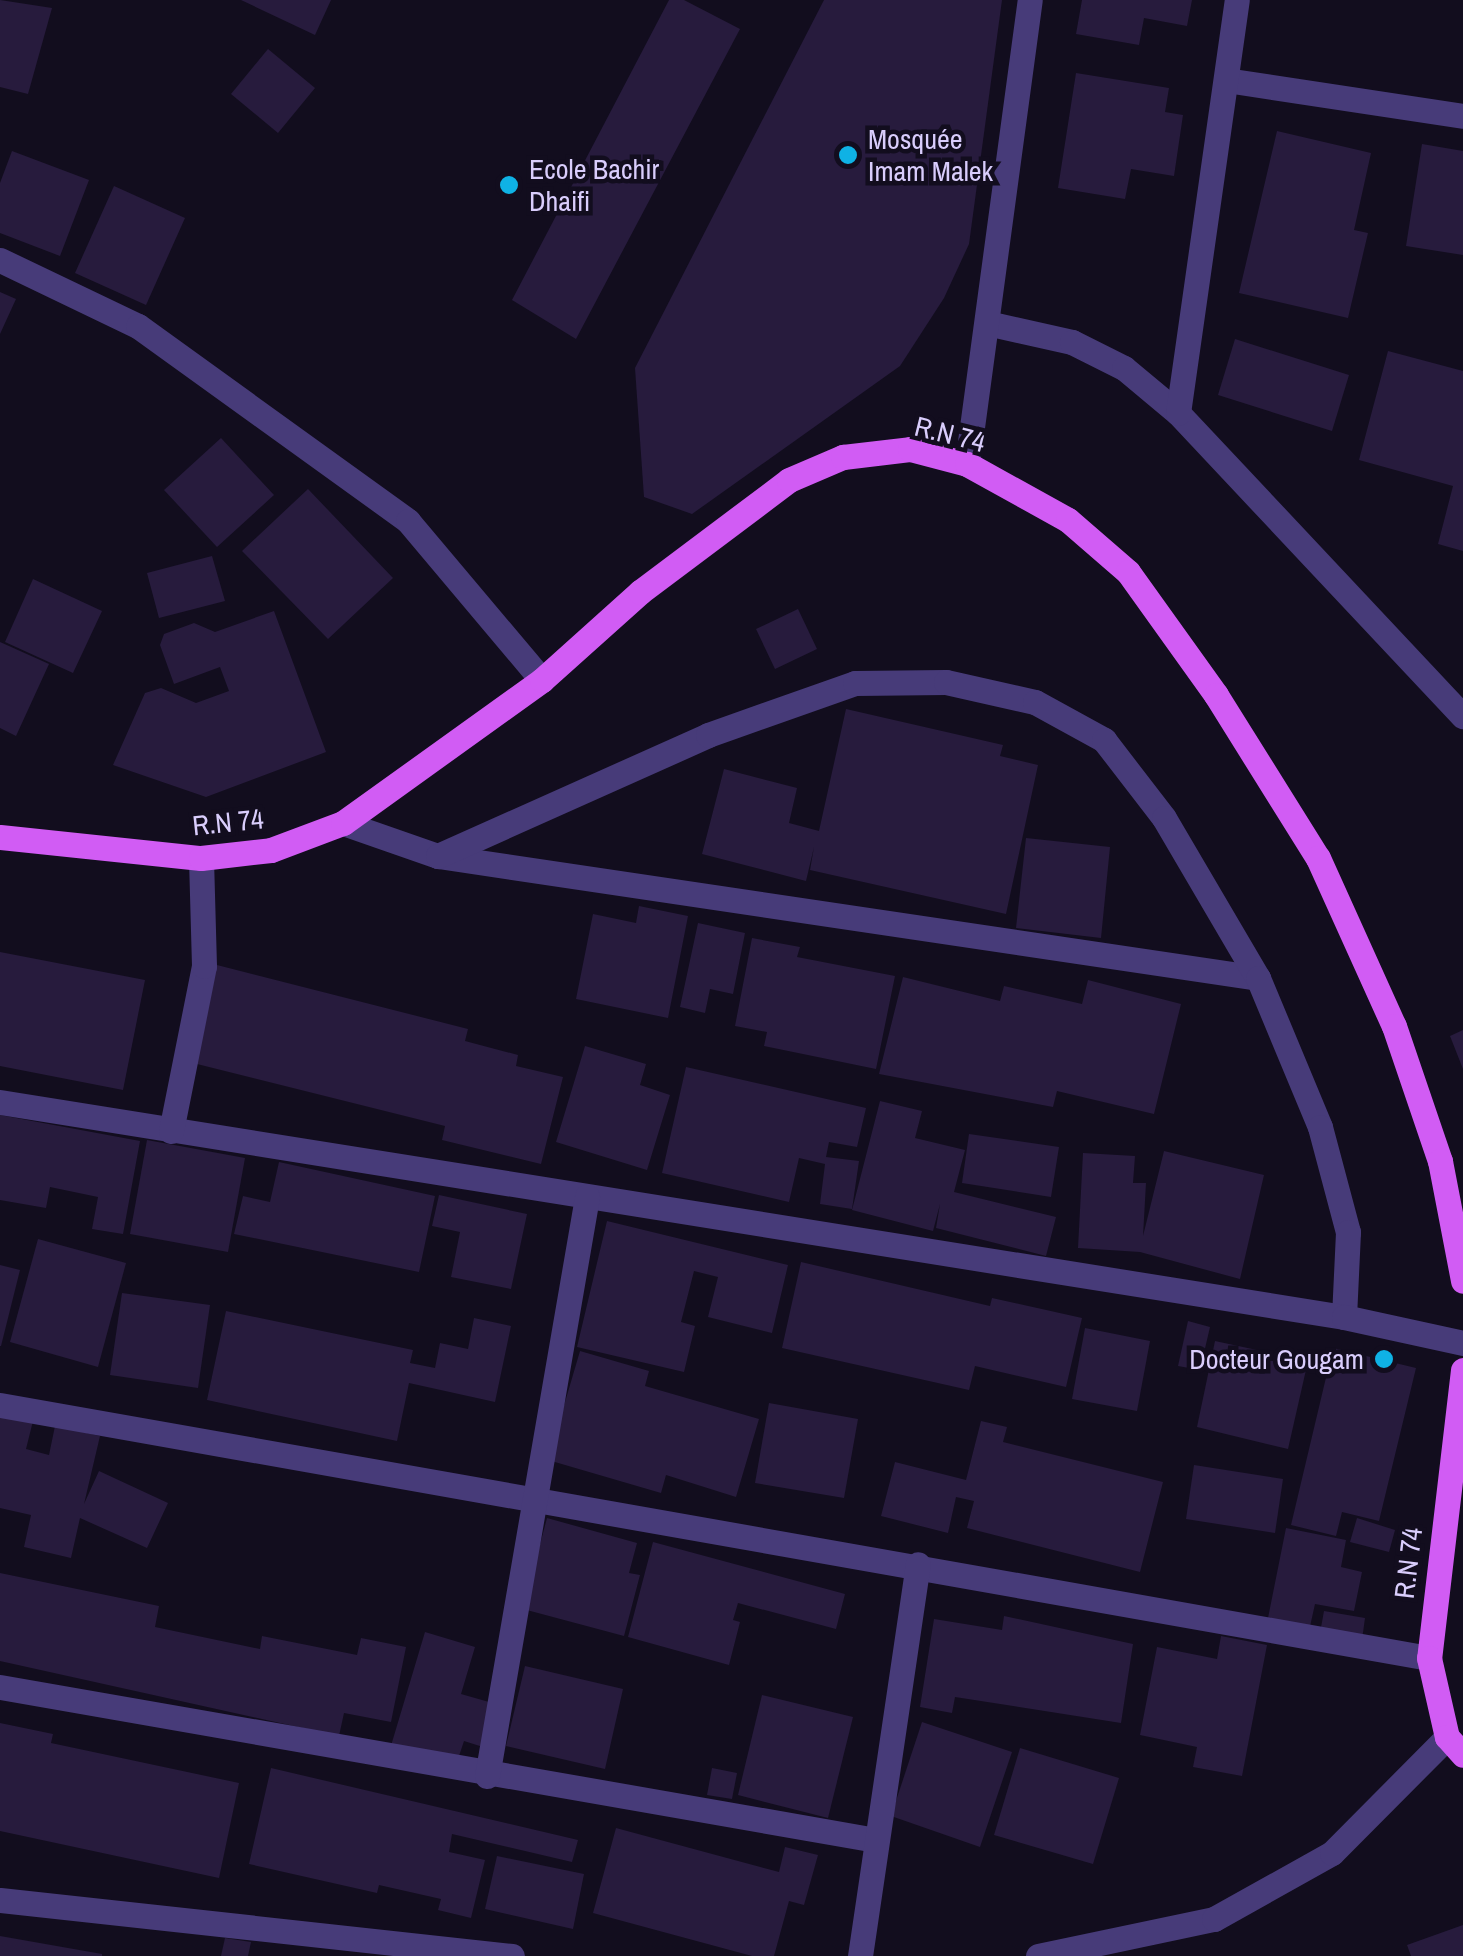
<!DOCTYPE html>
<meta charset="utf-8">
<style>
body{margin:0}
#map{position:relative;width:1463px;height:1956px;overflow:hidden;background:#120d1e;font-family:"Archivo Narrow",sans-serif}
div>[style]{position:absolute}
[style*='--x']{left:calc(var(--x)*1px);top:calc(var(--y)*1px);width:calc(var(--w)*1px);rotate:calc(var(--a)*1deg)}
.building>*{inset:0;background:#271b3d}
.minor>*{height:25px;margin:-12.5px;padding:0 12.5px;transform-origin:12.5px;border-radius:12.5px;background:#473b79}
.major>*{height:25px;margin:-12.5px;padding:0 12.5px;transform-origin:12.5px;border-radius:12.5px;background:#d15cf4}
.dots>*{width:28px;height:28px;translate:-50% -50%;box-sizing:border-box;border:5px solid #120d1e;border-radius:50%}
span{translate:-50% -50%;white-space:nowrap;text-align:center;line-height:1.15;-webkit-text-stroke:9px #120d1e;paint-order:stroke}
.poi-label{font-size:28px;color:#d9cdfc}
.left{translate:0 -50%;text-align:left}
.right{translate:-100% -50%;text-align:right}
.street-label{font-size:28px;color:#d9cdfc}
</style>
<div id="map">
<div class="building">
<div style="clip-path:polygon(0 0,52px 8px,28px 94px,0 87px)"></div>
<div style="clip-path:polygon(241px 0,331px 0,315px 35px)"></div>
<div style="clip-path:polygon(669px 0,684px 0,740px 29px,576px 339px,512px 300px)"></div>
<div style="clip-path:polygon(824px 0,1002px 0,969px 244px,944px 298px,900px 366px,692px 514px,644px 497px,635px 368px)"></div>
<div style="clip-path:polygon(1082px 0,1192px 0,1187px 26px,1144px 18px,1139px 45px,1076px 34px)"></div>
<div style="clip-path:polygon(268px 49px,315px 88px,278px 133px,231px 94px)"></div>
<div style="clip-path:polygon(1076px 73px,1169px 88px,1165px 112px,1183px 115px,1174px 176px,1131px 169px,1125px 199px,1058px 188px)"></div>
<div style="clip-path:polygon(1277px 131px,1371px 153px,1354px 230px,1368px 233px,1348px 318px,1239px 293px)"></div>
<div style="clip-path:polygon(1422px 144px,1463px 151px,1463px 255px,1406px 246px)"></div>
<div style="clip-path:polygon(12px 151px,89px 180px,60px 256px,0 233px,0 183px)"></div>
<div style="clip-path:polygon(114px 186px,185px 218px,146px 305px,75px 273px)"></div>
<div style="clip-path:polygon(0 292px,16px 299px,0 334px)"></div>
<div style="clip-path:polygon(1235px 339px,1349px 375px,1332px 431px,1218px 395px)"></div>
<div style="clip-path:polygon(1388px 351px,1463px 371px,1463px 551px,1438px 544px,1453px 486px,1359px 460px)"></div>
<div style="clip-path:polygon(221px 438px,274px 495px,217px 547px,164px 490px)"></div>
<div style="clip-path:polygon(308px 489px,393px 578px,328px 639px,242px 551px)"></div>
<div style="clip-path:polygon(212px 556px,225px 601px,159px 618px,147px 573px)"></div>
<div style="clip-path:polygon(33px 579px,102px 611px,73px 673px,5px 642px)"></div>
<div style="clip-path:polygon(798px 609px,817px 649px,775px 669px,756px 629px)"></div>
<div style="clip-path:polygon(274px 611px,326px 752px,206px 797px,113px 765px,145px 693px,161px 688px,196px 703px,229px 691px,220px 667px,174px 684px,160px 645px,164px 634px,194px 623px,215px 632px)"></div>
<div style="clip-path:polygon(0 642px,49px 664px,16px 736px,0 728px)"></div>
<div style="clip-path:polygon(846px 709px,1003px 745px,1000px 756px,1038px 765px,1006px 914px,810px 870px,814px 847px,806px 881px,702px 854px,724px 769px,797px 788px,789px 823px,819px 831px)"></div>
<div style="clip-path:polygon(1026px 838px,1110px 847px,1101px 938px,1016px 928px)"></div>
<div style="clip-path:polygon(639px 906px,688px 916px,668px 1018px,576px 999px,593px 914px,636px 923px)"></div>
<div style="clip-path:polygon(698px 923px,745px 933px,733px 994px,710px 989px,705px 1013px,680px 1007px)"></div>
<div style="clip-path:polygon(752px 938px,800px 947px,797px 957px,895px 976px,876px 1069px,764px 1046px,767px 1032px,735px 1026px)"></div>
<div style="clip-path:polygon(0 952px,145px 980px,123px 1090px,0 1066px)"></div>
<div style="clip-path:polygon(213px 964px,468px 1029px,465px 1041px,518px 1055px,516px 1066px,563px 1077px,541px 1164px,442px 1140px,445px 1126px,189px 1062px)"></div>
<div style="clip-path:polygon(903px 977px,1000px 1001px,1004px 986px,1082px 1004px,1088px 980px,1181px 1004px,1154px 1114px,1057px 1091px,1053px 1107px,879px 1074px)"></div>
<div style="clip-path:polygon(1463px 1030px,1463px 1069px,1450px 1036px)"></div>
<div style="clip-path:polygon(585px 1046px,646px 1064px,640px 1085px,670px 1095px,647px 1170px,556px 1142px)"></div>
<div style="clip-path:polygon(686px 1067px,866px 1108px,857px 1147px,829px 1142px,826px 1157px,859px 1161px,852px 1209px,820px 1204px,825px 1164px,799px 1158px,789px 1202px,662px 1173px)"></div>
<div style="clip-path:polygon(880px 1101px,922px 1111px,915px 1138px,965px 1150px,954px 1192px,1056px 1217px,1046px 1256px,936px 1228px,940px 1204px,933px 1231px,852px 1210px)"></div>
<div style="clip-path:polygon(0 1115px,140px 1141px,123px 1234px,92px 1229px,98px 1197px,50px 1187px,46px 1208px,0 1200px)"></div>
<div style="clip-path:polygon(969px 1134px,1059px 1147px,1051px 1197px,962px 1183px)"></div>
<div style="clip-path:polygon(147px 1140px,245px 1158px,228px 1252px,130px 1234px)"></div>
<div style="clip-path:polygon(1164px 1151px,1264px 1175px,1240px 1279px,1140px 1252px,1078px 1248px,1083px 1153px,1135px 1156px,1133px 1183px,1146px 1183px,1143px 1236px)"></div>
<div style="clip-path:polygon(279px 1162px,435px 1196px,419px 1272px,234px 1234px,243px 1196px,270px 1202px)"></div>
<div style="clip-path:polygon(439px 1195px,527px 1214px,511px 1289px,451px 1277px,460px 1232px,432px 1226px)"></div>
<div style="clip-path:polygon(607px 1221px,788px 1265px,772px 1333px,708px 1317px,718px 1277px,694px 1271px,681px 1322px,695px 1326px,684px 1372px,577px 1347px)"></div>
<div style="clip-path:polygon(38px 1239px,126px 1263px,98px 1367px,10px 1342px)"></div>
<div style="clip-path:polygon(801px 1262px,990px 1306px,992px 1298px,1082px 1318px,1066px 1387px,975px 1366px,969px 1390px,782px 1348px)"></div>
<div style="clip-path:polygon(0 1265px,20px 1270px,1px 1346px,0 1346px)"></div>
<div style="clip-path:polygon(122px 1293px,210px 1305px,198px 1388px,110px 1375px)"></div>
<div style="clip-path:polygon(226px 1311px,413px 1350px,410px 1363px,435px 1368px,440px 1343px,468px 1349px,474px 1318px,511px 1326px,495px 1402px,409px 1383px,397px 1441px,207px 1400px)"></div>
<div style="clip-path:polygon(1188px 1321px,1210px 1327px,1200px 1370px,1178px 1366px)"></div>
<div style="clip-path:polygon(1085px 1328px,1150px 1341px,1137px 1411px,1072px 1399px)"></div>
<div style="clip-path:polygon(1215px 1341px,1308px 1361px,1288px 1449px,1197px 1427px)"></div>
<div style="clip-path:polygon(1333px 1348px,1416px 1368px,1379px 1521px,1342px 1512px,1336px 1536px,1291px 1525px)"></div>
<div style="clip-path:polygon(580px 1351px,649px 1371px,645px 1386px,759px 1419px,736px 1497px,666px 1475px,661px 1493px,548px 1460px)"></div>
<div style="clip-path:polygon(769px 1403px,858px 1419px,844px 1498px,755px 1483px)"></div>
<div style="clip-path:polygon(0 1413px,33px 1421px,26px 1449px,49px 1455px,55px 1426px,100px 1436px,84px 1504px,99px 1471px,168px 1503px,147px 1548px,80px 1518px,71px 1558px,24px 1547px,31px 1515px,0 1508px)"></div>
<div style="clip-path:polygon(981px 1421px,1007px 1427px,1003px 1442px,1163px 1482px,1140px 1572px,967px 1528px,974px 1501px,956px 1497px,948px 1533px,881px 1516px,895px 1462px,966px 1480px)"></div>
<div style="clip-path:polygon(1194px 1465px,1283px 1479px,1275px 1533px,1186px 1519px)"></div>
<div style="clip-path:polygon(547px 1518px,637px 1543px,629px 1573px,640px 1575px,624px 1636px,523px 1609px)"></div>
<div style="clip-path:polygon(1357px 1518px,1395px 1530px,1389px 1552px,1350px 1542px)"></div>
<div style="clip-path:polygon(1286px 1528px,1346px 1540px,1341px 1567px,1362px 1572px,1354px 1611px,1315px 1604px,1309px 1631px,1267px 1623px)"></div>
<div style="clip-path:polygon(653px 1542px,845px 1594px,836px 1629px,738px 1603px,733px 1620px,740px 1622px,729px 1665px,628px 1637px)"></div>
<div style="clip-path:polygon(0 1573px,159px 1606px,155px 1627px,260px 1649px,262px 1636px,357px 1655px,361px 1638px,406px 1647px,391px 1722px,344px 1713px,339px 1736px,0 1661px)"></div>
<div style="clip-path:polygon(1324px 1611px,1365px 1618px,1362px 1640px,1320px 1633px)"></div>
<div style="clip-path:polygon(1004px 1616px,1133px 1644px,1121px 1723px,955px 1697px,952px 1713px,920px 1707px,934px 1619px,1002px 1630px)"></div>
<div style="clip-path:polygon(425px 1632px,475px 1647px,461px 1694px,496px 1704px,483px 1747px,464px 1741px,455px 1768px,390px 1749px)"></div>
<div style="clip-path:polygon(1221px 1636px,1267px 1645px,1242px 1776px,1193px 1767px,1197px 1747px,1140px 1735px,1157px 1647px,1217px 1659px)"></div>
<div style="clip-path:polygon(525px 1666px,623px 1689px,605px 1769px,506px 1746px)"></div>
<div style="clip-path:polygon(762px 1695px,853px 1717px,828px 1818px,738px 1795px)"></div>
<div style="clip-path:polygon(922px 1722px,1012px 1752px,980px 1847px,891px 1816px)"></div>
<div style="clip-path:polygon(0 1723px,53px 1734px,51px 1743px,239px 1783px,219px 1878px,0 1831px)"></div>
<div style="clip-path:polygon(1020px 1748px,1119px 1778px,1093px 1864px,994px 1835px)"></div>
<div style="clip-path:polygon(271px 1768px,578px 1840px,572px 1862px,452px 1834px,449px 1852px,485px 1860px,471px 1918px,438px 1910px,441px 1899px,379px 1885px,377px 1893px,249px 1864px)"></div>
<div style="clip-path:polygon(712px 1768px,737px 1773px,732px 1799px,707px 1795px)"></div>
<div style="clip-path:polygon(616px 1828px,779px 1872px,785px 1847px,818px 1855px,804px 1905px,789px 1901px,774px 1956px,752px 1956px,593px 1913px)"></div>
<div style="clip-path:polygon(497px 1856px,584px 1874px,573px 1929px,485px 1909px)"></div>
<div style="clip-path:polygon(1463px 1925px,1463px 1956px,1411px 1956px,1407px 1945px)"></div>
<div style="clip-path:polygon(0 1936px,102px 1954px,102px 1956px,0 1956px)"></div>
<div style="clip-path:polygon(225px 1938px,251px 1942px,248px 1956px,221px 1956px)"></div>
</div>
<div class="minor">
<div style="--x:1226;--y:80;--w:240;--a:8.6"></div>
<div style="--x:0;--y:260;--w:153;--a:25.6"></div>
<div style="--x:138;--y:326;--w:333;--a:35.8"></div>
<div style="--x:408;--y:521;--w:208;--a:49.9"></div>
<div style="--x:987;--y:323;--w:87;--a:12.6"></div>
<div style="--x:1072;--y:342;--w:58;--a:26.6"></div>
<div style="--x:1124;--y:368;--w:70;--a:39.8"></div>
<div style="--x:1178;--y:413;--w:416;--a:46.8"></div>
<div style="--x:1178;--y:413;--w:417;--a:-81.9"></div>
<div style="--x:967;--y:464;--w:468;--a:-82.3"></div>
<div style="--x:343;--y:823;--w:101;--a:19.2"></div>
<div style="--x:438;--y:856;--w:829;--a:8.46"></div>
<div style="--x:438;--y:856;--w:296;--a:-24.1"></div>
<div style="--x:708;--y:735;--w:156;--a:-19.5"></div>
<div style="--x:855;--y:683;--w:91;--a:-0.6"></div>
<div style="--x:946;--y:682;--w:91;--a:12.7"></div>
<div style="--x:1035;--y:702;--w:79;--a:28.8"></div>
<div style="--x:1104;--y:740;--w:98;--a:52.4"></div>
<div style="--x:1164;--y:818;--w:186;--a:59.6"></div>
<div style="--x:1258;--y:978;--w:161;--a:67.4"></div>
<div style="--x:1320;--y:1127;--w:109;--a:75.1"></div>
<div style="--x:1348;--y:1232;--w:85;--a:92.7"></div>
<div style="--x:0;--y:1102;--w:1361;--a:9.09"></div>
<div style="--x:1344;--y:1317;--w:122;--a:12.3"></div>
<div style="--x:171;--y:1131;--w:168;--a:-78.7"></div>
<div style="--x:204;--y:966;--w:108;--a:-91.6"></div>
<div style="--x:0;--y:1405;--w:1451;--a:10.04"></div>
<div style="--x:0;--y:1687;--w:889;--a:9.91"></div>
<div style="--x:487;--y:1776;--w:588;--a:-80.2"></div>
<div style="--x:0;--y:1900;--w:515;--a:6.24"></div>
<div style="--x:860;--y:1956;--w:396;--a:-81.6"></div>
<div style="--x:1038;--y:1956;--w:180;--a:-11.9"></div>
<div style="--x:1214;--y:1919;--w:135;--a:-29.2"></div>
<div style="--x:1332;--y:1853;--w:163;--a:-45.2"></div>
</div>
<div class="major">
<div style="--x:0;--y:837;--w:202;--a:6"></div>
<div style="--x:201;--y:858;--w:70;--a:-6.5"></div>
<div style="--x:271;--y:850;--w:77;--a:-20.6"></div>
<div style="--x:343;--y:823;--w:245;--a:-35.7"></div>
<div style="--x:542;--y:680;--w:132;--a:-41.9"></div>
<div style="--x:640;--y:592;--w:186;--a:-36.9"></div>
<div style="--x:789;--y:480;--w:59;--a:-23.1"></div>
<div style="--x:843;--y:457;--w:67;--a:-6.8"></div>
<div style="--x:910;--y:449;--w:59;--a:14.7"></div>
<div style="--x:967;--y:464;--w:115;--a:29"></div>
<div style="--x:1068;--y:520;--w:79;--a:40.9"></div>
<div style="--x:1128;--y:572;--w:151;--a:54.4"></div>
<div style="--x:1216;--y:695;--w:192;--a:58"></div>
<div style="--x:1318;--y:858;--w:184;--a:65.7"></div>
<div style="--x:1394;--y:1026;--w:143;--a:71.2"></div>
<div style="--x:1440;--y:1161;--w:122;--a:79.1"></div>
<div style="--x:1463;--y:1370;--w:290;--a:96.7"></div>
<div style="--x:1429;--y:1658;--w:81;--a:77.2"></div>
<div style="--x:1447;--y:1737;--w:24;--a:48"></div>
</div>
<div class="dots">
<div style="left:848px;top:155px;background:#0fb2e5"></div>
<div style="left:509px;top:185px;background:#0fb2e5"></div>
<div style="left:1384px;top:1359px;background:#0fb2e5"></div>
</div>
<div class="poi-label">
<span class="left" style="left:868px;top:155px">Mosquée<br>Imam Malek</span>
<span class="left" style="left:529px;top:185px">Ecole Bachir<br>Dhaifi</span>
<span class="right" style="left:1364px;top:1359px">Docteur Gougam</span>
</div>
<div class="street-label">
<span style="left:950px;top:434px;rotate:14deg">R.N 74</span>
<span style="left:228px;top:822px;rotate:-6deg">R.N 74</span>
<span style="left:1408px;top:1563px;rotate:-83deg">R.N 74</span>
</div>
</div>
